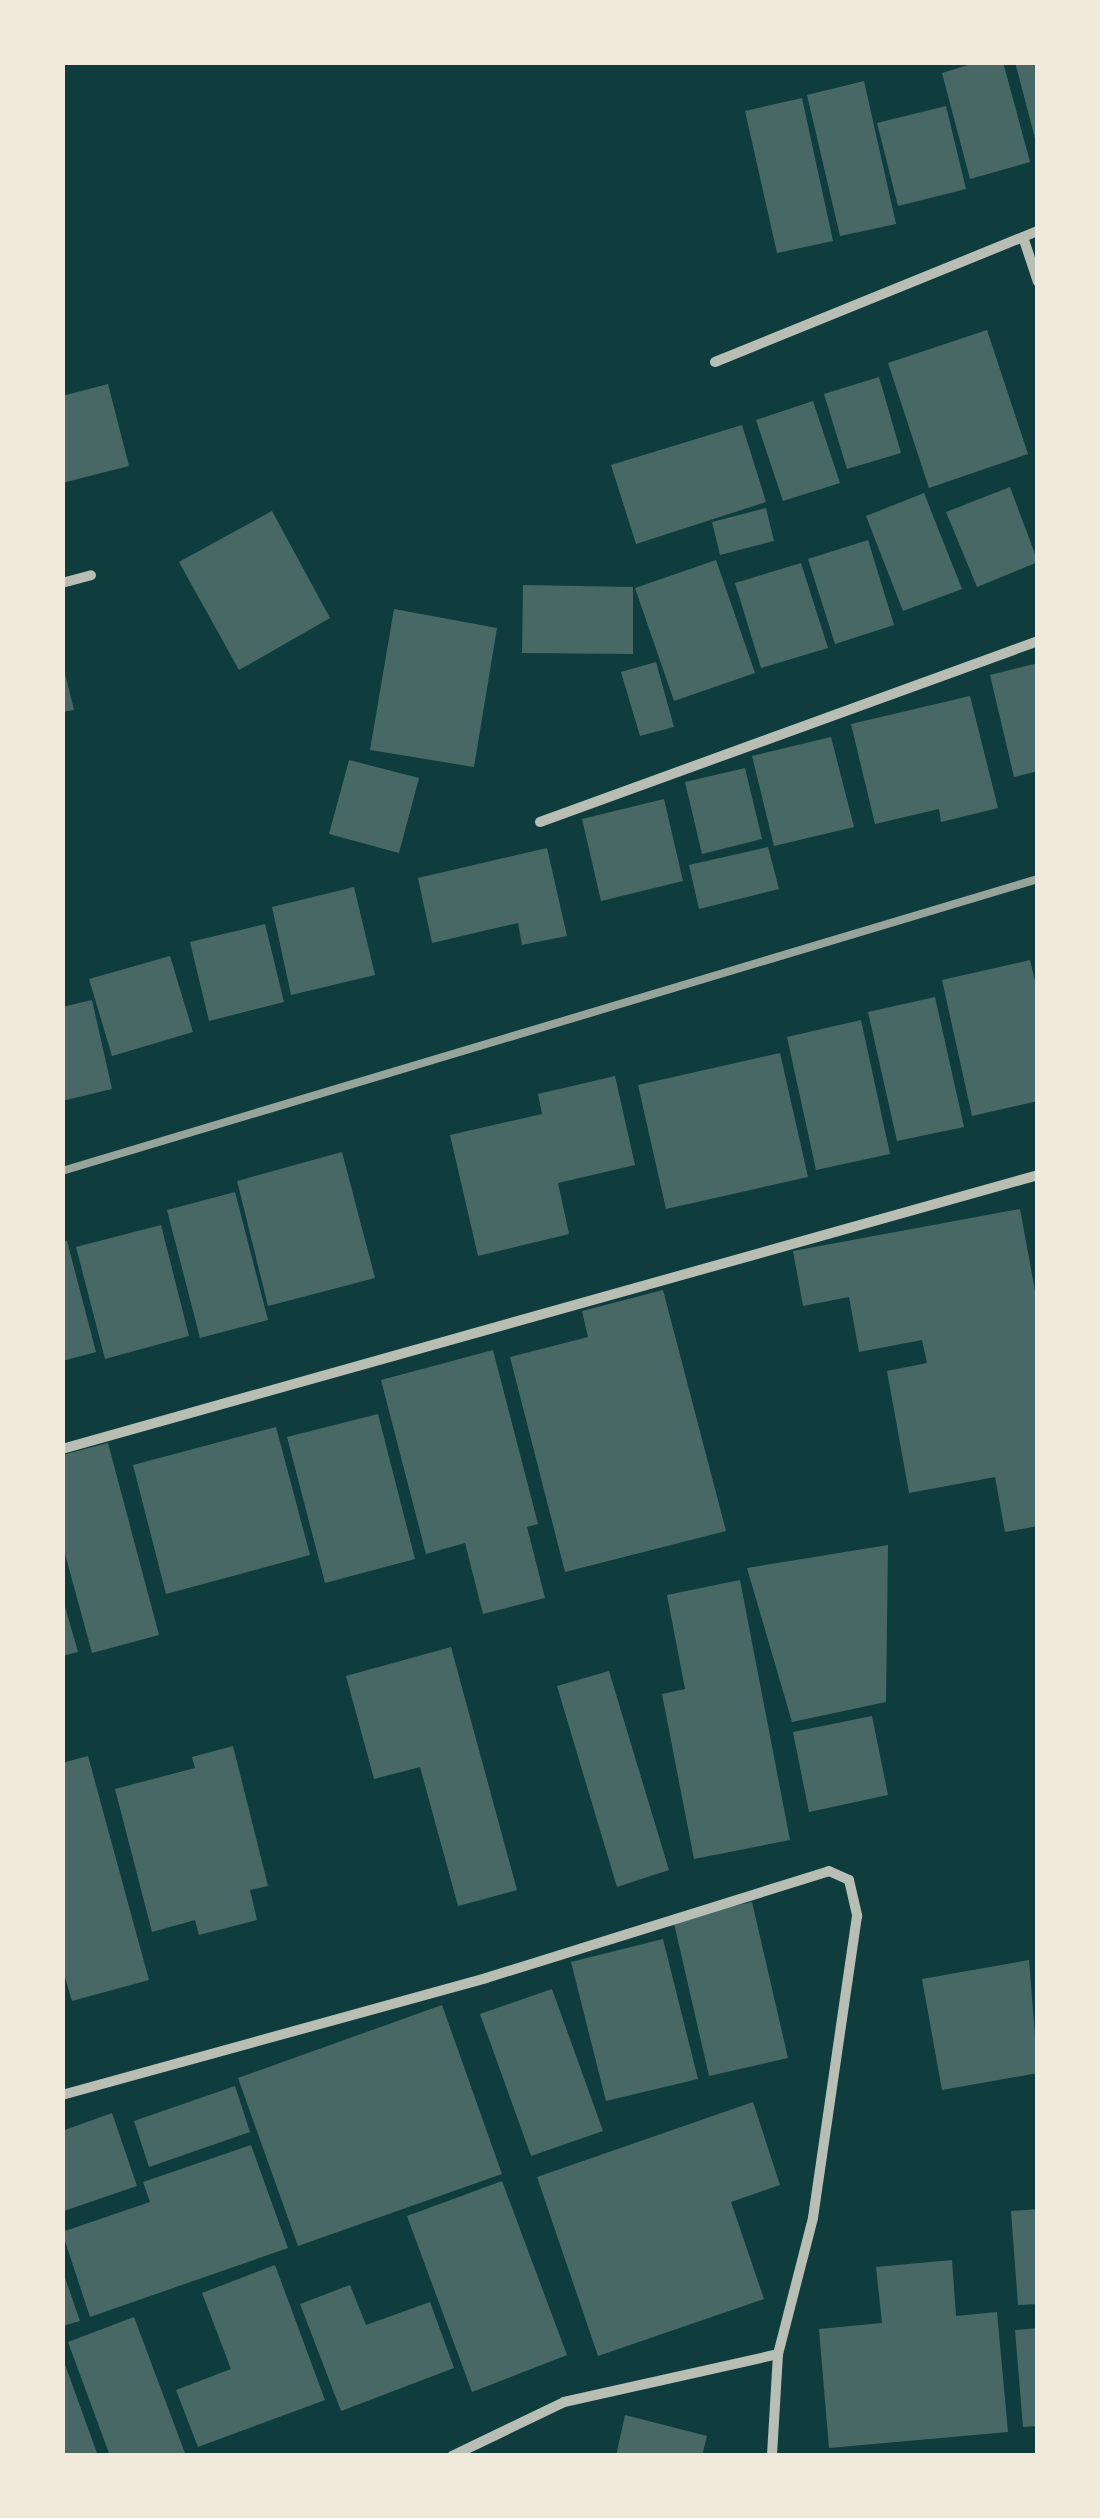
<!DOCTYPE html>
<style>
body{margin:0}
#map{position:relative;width:1100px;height:2518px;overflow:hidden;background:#0f3d3e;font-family:"Varela Round",sans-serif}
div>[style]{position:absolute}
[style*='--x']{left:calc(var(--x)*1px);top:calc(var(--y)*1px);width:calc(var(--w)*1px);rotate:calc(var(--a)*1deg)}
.building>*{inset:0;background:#486865}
.minor>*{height:10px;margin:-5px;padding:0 5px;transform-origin:5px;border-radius:5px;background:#b8beb3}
.rail>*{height:8px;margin:-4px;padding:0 4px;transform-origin:4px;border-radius:4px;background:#97a49c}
span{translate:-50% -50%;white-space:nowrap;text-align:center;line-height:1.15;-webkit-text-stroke:8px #f1e9da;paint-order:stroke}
.frame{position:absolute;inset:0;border:65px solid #f1e9da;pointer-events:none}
</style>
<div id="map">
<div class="building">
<div style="clip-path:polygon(978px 62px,1003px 62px,1030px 162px,970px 179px,942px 73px)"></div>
<div style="clip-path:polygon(1015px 62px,1038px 62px,1038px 142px,1036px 142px)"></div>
<div style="clip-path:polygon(864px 81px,896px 224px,840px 236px,807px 95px)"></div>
<div style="clip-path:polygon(802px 98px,833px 241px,777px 253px,745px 111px)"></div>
<div style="clip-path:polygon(946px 106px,966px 189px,898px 206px,877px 123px)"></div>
<div style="clip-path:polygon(987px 330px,1028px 454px,929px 488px,888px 363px)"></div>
<div style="clip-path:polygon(879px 377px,901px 453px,847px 469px,824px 394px)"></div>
<div style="clip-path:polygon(108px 384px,129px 466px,62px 483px,62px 396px)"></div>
<div style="clip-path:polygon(813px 401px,840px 483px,783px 501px,756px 420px)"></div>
<div style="clip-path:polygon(742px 425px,766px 502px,636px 544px,611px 465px)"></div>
<div style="clip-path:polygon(1010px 487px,1038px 562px,977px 587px,946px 512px)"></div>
<div style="clip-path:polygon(924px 493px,962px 589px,903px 611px,866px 516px)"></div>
<div style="clip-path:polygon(766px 508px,774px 541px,720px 555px,712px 522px)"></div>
<div style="clip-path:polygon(272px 511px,330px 618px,239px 670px,179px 562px)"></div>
<div style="clip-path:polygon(868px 540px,894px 625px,835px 644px,808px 559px)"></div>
<div style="clip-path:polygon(716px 560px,755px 673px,674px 701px,635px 588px)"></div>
<div style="clip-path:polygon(801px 563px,828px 648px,761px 668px,735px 583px)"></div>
<div style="clip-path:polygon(523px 585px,633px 587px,633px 654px,522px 653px)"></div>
<div style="clip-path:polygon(394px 609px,497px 628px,474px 767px,370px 750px)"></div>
<div style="clip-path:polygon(62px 662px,74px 710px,62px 712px)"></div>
<div style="clip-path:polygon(656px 662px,674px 727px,640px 736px,621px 672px)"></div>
<div style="clip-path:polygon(1038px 663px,1038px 771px,1014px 777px,990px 675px)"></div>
<div style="clip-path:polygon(970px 696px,998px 808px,941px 822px,939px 809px,875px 824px,851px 724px)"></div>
<div style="clip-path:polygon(831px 737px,854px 827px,774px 846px,752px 756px)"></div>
<div style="clip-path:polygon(349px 760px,419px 778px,399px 853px,329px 834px)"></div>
<div style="clip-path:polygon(745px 768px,762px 839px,702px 854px,685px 782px)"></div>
<div style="clip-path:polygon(664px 799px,683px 881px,601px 901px,582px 819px)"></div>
<div style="clip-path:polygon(768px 847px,779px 889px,699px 909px,689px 865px)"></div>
<div style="clip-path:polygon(547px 848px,567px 936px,522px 945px,518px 923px,432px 943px,418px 878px)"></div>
<div style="clip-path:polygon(354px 887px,375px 975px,291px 995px,272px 907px)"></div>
<div style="clip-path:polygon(265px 924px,284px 1002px,209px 1021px,190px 942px)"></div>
<div style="clip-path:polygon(170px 956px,193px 1032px,112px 1056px,89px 979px)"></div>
<div style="clip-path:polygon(1030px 960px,1038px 994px,1038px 1101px,972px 1116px,942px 980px)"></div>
<div style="clip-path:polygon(935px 997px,964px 1127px,897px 1141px,868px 1012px)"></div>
<div style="clip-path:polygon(92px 1000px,112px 1089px,62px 1101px,62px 1007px)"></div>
<div style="clip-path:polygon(861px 1020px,890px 1154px,816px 1170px,787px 1037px)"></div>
<div style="clip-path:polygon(780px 1053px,808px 1177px,666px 1209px,638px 1085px)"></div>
<div style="clip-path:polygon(615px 1076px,635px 1165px,558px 1183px,569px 1234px,478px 1256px,450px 1135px,542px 1114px,538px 1094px)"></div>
<div style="clip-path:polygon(342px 1152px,375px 1278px,268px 1306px,237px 1181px)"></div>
<div style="clip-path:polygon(235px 1192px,268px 1320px,200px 1338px,167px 1210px)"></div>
<div style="clip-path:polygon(1020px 1209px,1038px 1307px,1038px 1526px,1005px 1532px,995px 1477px,909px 1493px,887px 1371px,927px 1363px,922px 1340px,859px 1352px,849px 1297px,803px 1306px,793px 1251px)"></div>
<div style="clip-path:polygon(161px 1225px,189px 1336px,105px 1359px,76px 1247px)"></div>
<div style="clip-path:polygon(67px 1241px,96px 1352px,62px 1361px,62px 1242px)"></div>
<div style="clip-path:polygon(663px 1290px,726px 1531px,565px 1572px,510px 1357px,588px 1337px,582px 1311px)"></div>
<div style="clip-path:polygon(493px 1350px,538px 1524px,527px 1527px,545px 1598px,483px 1614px,465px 1543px,426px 1554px,381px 1380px)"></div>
<div style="clip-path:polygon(378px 1414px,415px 1559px,325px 1583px,287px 1437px)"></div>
<div style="clip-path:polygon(276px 1427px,310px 1555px,166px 1594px,133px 1465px)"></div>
<div style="clip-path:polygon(108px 1443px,159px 1635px,92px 1653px,62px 1543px,62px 1455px)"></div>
<div style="clip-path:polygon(888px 1545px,886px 1702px,792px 1722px,747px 1568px)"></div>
<div style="clip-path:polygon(740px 1580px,790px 1840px,694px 1859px,662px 1694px,685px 1689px,667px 1595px)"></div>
<div style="clip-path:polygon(62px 1596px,78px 1652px,62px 1656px)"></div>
<div style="clip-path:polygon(451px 1647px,517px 1890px,458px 1906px,420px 1767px,374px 1779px,346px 1676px)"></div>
<div style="clip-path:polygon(609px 1671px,669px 1870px,617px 1887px,557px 1686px)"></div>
<div style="clip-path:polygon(872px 1716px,888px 1795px,809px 1812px,793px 1732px)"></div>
<div style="clip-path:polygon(233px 1746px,268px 1886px,250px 1890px,257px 1920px,199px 1935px,195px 1920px,152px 1932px,115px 1789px,195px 1768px,192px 1757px)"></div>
<div style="clip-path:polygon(88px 1756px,149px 1980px,72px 2001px,62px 1967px,62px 1763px)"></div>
<div style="clip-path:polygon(752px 1902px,788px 2058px,709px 2076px,673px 1919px)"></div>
<div style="clip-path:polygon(663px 1939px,698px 2079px,606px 2101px,571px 1962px)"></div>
<div style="clip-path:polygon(1029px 1960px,1038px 2073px,942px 2090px,922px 1979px)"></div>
<div style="clip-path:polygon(552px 1989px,603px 2131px,531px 2156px,480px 2014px)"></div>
<div style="clip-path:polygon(442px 2005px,502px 2174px,298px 2246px,238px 2078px)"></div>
<div style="clip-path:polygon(235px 2086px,250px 2132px,149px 2167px,134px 2121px)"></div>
<div style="clip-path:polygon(753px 2102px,780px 2185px,731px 2202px,764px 2299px,598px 2356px,537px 2177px)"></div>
<div style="clip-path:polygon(112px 2113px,137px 2186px,64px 2211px,62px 2131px)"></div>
<div style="clip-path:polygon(251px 2145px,288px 2248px,90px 2317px,62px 2232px,150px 2202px,143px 2182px)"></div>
<div style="clip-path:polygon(502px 2181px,567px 2355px,472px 2392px,407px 2216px)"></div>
<div style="clip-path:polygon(1038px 2209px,1038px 2304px,1018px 2305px,1011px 2211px)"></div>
<div style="clip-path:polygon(952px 2260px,956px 2316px,997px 2312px,1008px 2432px,829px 2448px,819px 2329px,882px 2323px,876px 2267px)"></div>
<div style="clip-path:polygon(275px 2265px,325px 2400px,198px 2447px,176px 2390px,231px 2369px,202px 2293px)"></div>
<div style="clip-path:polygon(62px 2269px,80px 2321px,62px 2326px)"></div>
<div style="clip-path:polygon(350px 2285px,366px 2325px,430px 2302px,454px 2368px,341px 2411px,300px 2304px)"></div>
<div style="clip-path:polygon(134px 2317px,186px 2456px,110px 2456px,68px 2342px)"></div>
<div style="clip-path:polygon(1038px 2328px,1038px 2426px,1023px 2427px,1015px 2330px)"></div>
<div style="clip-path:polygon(62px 2359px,63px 2359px,98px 2456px,62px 2456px)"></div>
<div style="clip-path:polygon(625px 2415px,707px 2436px,702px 2456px,616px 2456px)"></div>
</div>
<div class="minor">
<div style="--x:1023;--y:237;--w:47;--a:71.6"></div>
<div style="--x:715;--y:362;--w:349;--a:-22.1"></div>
<div style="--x:62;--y:583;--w:30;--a:-15"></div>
<div style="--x:540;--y:822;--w:530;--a:-19.97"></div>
<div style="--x:62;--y:1449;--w:1014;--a:-15.68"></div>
<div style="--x:62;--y:2095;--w:440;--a:-15.4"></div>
<div style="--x:486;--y:1978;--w:359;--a:-17.3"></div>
<div style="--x:829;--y:1871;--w:22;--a:24"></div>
<div style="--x:849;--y:1880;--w:37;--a:77"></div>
<div style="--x:857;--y:1916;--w:305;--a:98.3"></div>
<div style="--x:813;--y:2218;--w:140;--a:104.4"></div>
<div style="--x:778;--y:2354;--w:102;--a:93.4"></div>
<div style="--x:452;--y:2456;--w:124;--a:-25.7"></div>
<div style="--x:564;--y:2402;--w:219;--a:-12.6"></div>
</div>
<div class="rail">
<div style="--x:62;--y:1171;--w:1019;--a:-16.66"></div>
</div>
<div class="frame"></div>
</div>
